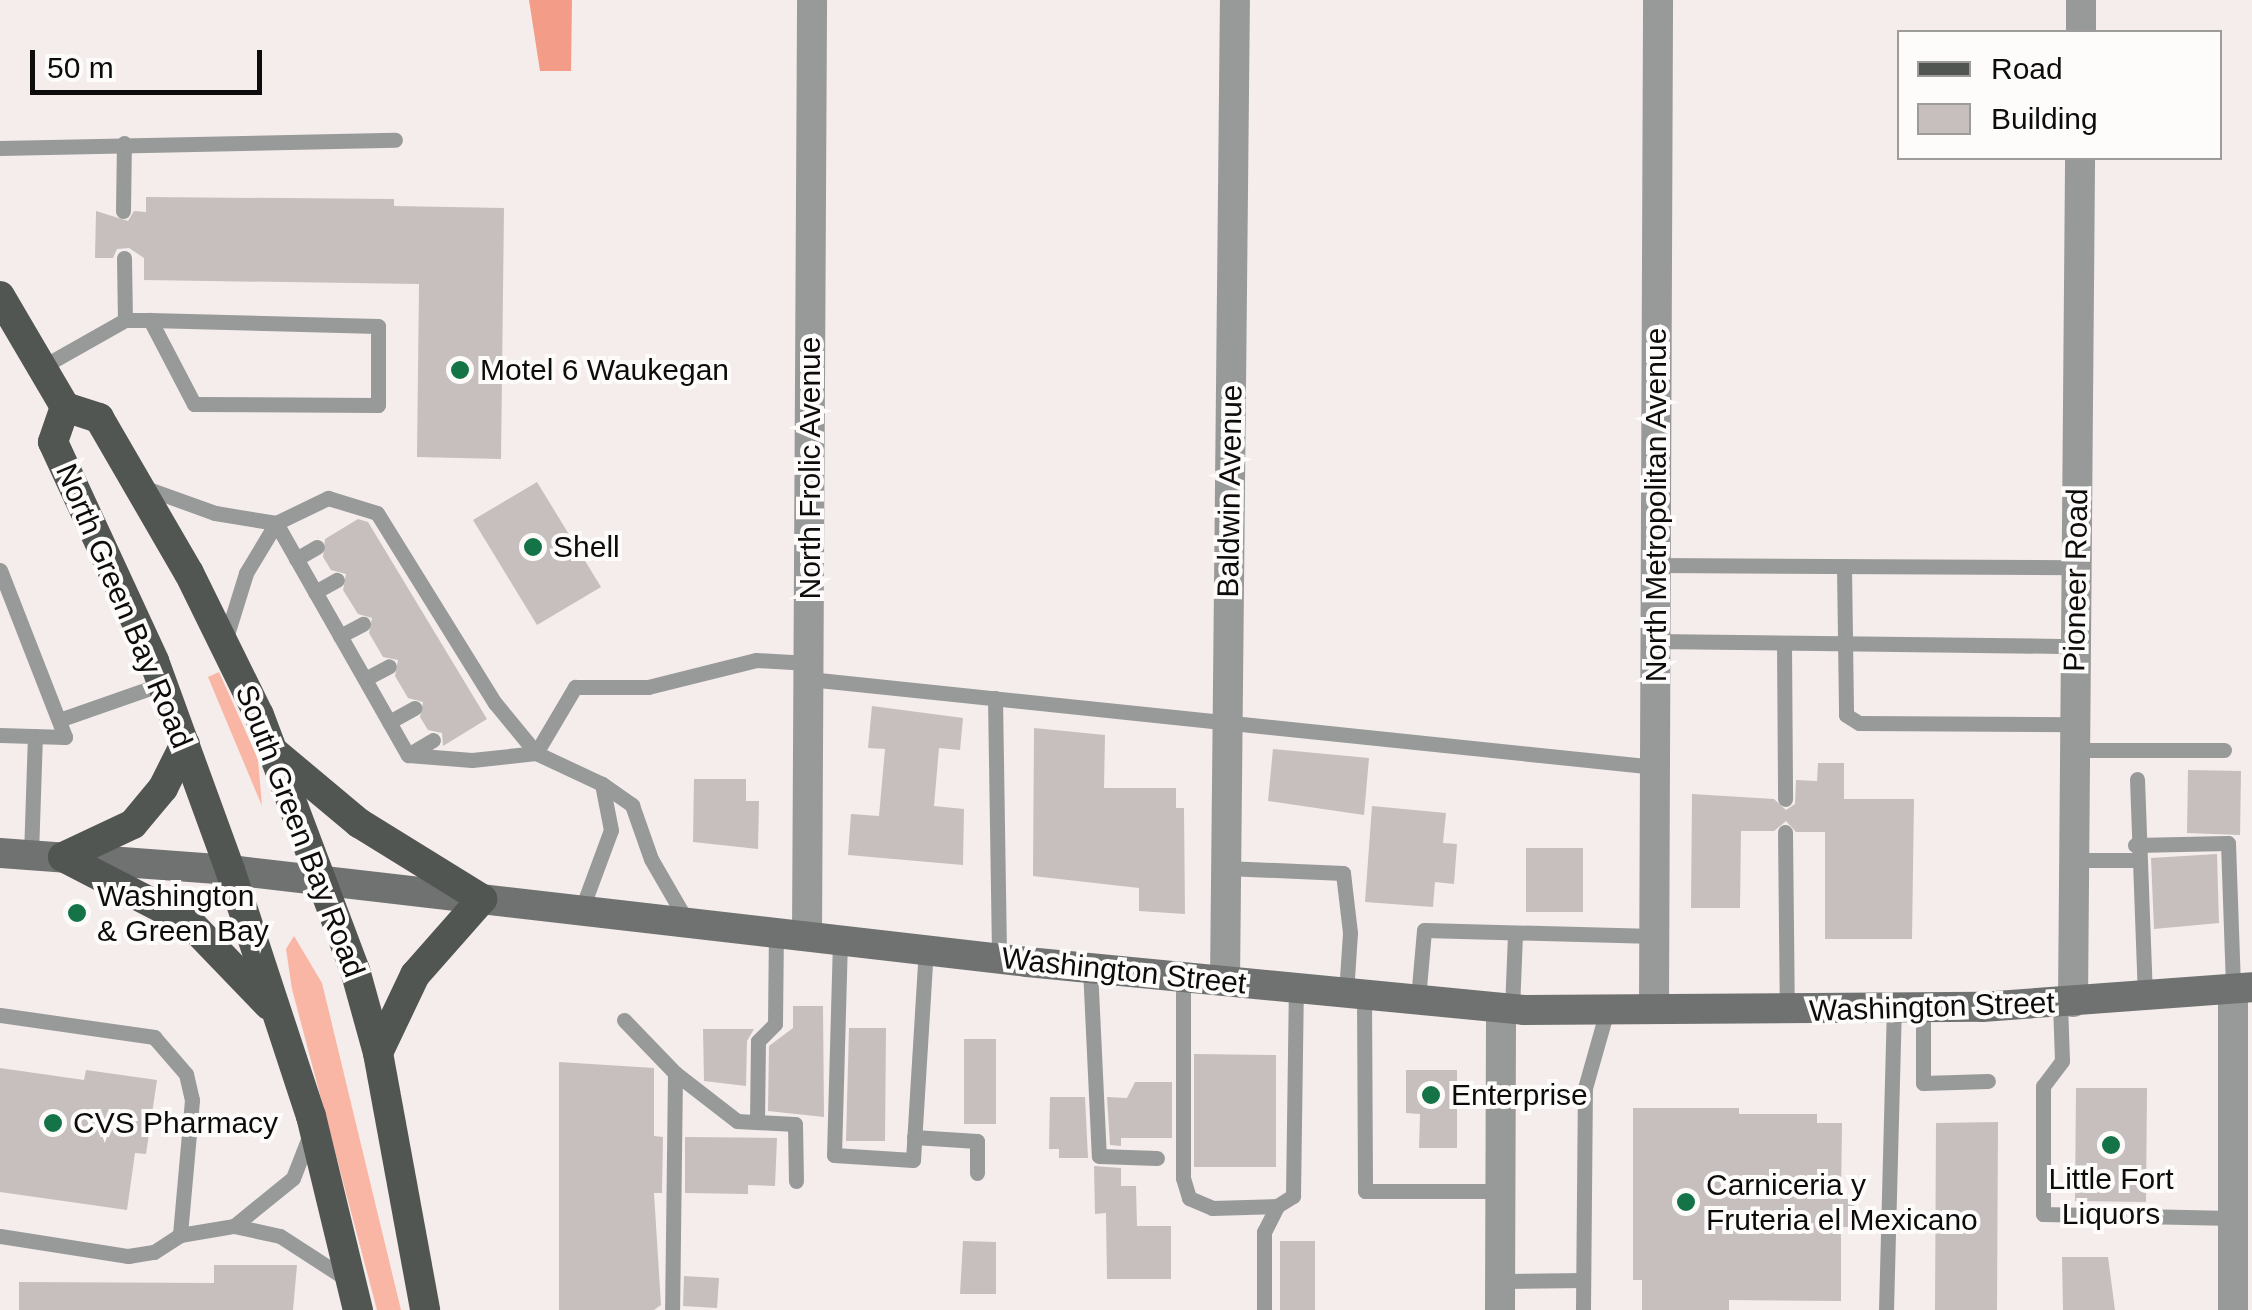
<!DOCTYPE html>
<style>
body{margin:0}
#map{position:relative;width:2252px;height:1310px;overflow:hidden;background:#f4edec;font-family:Arial,sans-serif}
div>[style]{position:absolute}
[style*='--x']{left:calc(var(--x)*1px);top:calc(var(--y)*1px);width:calc(var(--w)*1px);rotate:calc(var(--a)*1deg)}
.green>*{inset:0;background:#fab6a5}
.forest>*{inset:0;background:#f39d88}
.building>*{inset:0;background:#c6bfbe}
.lane>*{height:15px;margin:-7.5px;padding:0 7.5px;transform-origin:7.5px;border-radius:7.5px;background:#989a99}
.street>*{height:30px;margin:-15px;padding:0 15px;transform-origin:15px;border-radius:15px;background:#989a99}
.secondary>*{height:30px;margin:-15px;padding:0 15px;transform-origin:15px;border-radius:15px;background:#6f7270}
.primary>*{height:30px;margin:-15px;padding:0 15px;transform-origin:15px;border-radius:15px;background:#525653}
.dots>*{width:28px;height:28px;translate:-50% -50%;box-sizing:border-box;border:5px solid #fefcfb;border-radius:50%}
span{translate:-50% -50%;white-space:nowrap;text-align:center;line-height:1.15;-webkit-text-stroke:8px #fefcfb;paint-order:stroke}
.poi-label{font-size:30px;color:#0d0b0b}
.left{translate:0 -50%;text-align:left}
.street-label{font-size:30px;color:#0d0b0b}
.legend{position:absolute;left:1897px;top:30px;width:325px;height:130px;box-sizing:border-box;background:#fefcfb;border:2px solid #9e9c9b;margin:0;padding:12px 18px;list-style:none;font-size:30px;color:#0d0b0b}
.legend li{display:flex;align-items:center;gap:20px;height:50px}
.legend b{width:50px;border:2px solid #9e9c9b}
.scale{position:absolute;left:30px;top:50px;width:232px;height:45px;box-sizing:border-box;border:5px solid #0d0b0b;border-top:0;padding-left:12px;font-size:30px;line-height:35px;white-space:nowrap;color:#0d0b0b;-webkit-text-stroke:8px #fefcfb;paint-order:stroke}
</style>
<div id="map">
<div class="green">
<div style="clip-path:polygon(219px 672px,258px 759px,262px 806px,208px 677px)"></div>
<div style="clip-path:polygon(294px 936px,322px 983px,401px 1310px,377px 1310px,292px 989px,286px 949px)"></div>
</div>
<div class="forest">
<div style="clip-path:polygon(529px 0,572px 0,571px 71px,540px 71px)"></div>
</div>
<div class="building">
<div style="clip-path:polygon(146px 197px,394px 199px,394px 206px,504px 208px,501px 459px,417px 457px,419px 284px,144px 280px,144px 258px,129px 248px,117px 249px,113px 258px,95px 258px,96px 211px,128px 221px,134px 211px,146px 212px)"></div>
<div style="clip-path:polygon(537px 482px,601px 587px,537px 625px,473px 520px)"></div>
<div style="clip-path:polygon(358px 519px,368px 522px,487px 719px,443px 746px,442px 733px,428px 730px,420px 717px,423px 702px,408px 698px,395px 676px,398px 660px,383px 657px,369px 633px,372px 618px,358px 614px,343px 590px,346px 574px,331px 570px,323px 557px,325px 539px)"></div>
<div style="clip-path:polygon(872px 706px,963px 718px,960px 750px,939px 748px,934px 806px,964px 809px,963px 865px,848px 855px,851px 814px,879px 816px,885px 749px,868px 748px)"></div>
<div style="clip-path:polygon(1034px 728px,1105px 735px,1104px 788px,1176px 788px,1176px 808px,1184px 808px,1185px 914px,1139px 911px,1139px 888px,1033px 876px)"></div>
<div style="clip-path:polygon(1273px 749px,1369px 758px,1364px 815px,1268px 801px)"></div>
<div style="clip-path:polygon(1818px 763px,1844px 763px,1844px 799px,1914px 799px,1912px 939px,1825px 939px,1825px 832px,1796px 832px,1786px 821px,1774px 831px,1741px 831px,1740px 908px,1691px 908px,1692px 794px,1774px 799px,1786px 810px,1795px 804px,1796px 780px,1817px 781px)"></div>
<div style="clip-path:polygon(2188px 770px,2241px 771px,2240px 835px,2187px 833px)"></div>
<div style="clip-path:polygon(694px 779px,746px 779px,746px 801px,759px 801px,758px 849px,693px 842px)"></div>
<div style="clip-path:polygon(1372px 806px,1446px 813px,1443px 843px,1457px 844px,1454px 884px,1435px 882px,1433px 907px,1365px 902px)"></div>
<div style="clip-path:polygon(1526px 848px,1583px 848px,1583px 912px,1526px 912px)"></div>
<div style="clip-path:polygon(2217px 854px,2219px 923px,2154px 929px,2151px 858px)"></div>
<div style="clip-path:polygon(793px 1006px,823px 1006px,824px 1117px,768px 1111px,769px 1046px,793px 1028px)"></div>
<div style="clip-path:polygon(849px 1028px,886px 1028px,885px 1141px,846px 1141px)"></div>
<div style="clip-path:polygon(703px 1029px,754px 1029px,747px 1041px,746px 1086px,704px 1081px)"></div>
<div style="clip-path:polygon(964px 1039px,996px 1039px,996px 1124px,964px 1124px)"></div>
<div style="clip-path:polygon(1194px 1054px,1276px 1055px,1276px 1167px,1194px 1167px)"></div>
<div style="clip-path:polygon(559px 1062px,654px 1068px,654px 1136px,663px 1137px,662px 1193px,654px 1193px,661px 1305px,654px 1310px,559px 1310px)"></div>
<div style="clip-path:polygon(0 1068px,84px 1080px,86px 1070px,157px 1080px,146px 1154px,135px 1153px,127px 1210px,0 1192px)"></div>
<div style="clip-path:polygon(1406px 1070px,1457px 1070px,1457px 1148px,1419px 1148px,1420px 1114px,1406px 1113px)"></div>
<div style="clip-path:polygon(1135px 1082px,1172px 1082px,1172px 1138px,1121px 1138px,1121px 1146px,1110px 1145px,1107px 1097px,1127px 1098px)"></div>
<div style="clip-path:polygon(2076px 1088px,2147px 1088px,2146px 1202px,2075px 1201px)"></div>
<div style="clip-path:polygon(1050px 1097px,1085px 1097px,1088px 1158px,1059px 1158px,1059px 1149px,1049px 1149px)"></div>
<div style="clip-path:polygon(1633px 1108px,1739px 1108px,1739px 1114px,1817px 1114px,1817px 1123px,1842px 1123px,1841px 1199px,1854px 1199px,1854px 1227px,1841px 1227px,1841px 1301px,1729px 1300px,1729px 1310px,1642px 1310px,1642px 1280px,1633px 1280px)"></div>
<div style="clip-path:polygon(1998px 1122px,1997px 1310px,1935px 1310px,1936px 1123px)"></div>
<div style="clip-path:polygon(685px 1137px,777px 1138px,775px 1186px,748px 1185px,748px 1194px,685px 1193px)"></div>
<div style="clip-path:polygon(1094px 1166px,1121px 1168px,1121px 1186px,1136px 1186px,1137px 1226px,1171px 1226px,1171px 1279px,1107px 1279px,1106px 1213px,1095px 1214px)"></div>
<div style="clip-path:polygon(963px 1241px,996px 1242px,996px 1294px,960px 1294px)"></div>
<div style="clip-path:polygon(1280px 1241px,1315px 1241px,1315px 1310px,1280px 1310px)"></div>
<div style="clip-path:polygon(2062px 1257px,2108px 1257px,2115px 1310px,2063px 1310px)"></div>
<div style="clip-path:polygon(214px 1265px,297px 1265px,293px 1310px,19px 1310px,19px 1282px,214px 1283px)"></div>
<div style="clip-path:polygon(684px 1276px,719px 1278px,717px 1308px,683px 1306px)"></div>
</div>
<div class="lane">
<div style="--x:0;--y:148;--w:395;--a:-1.2"></div>
<div style="--x:123;--y:211;--w:68;--a:-89.2"></div>
<div style="--x:124;--y:258;--w:62;--a:89.1"></div>
<div style="--x:125;--y:320;--w:25;--a:0"></div>
<div style="--x:150;--y:320;--w:228;--a:1.5"></div>
<div style="--x:378;--y:326;--w:79;--a:90"></div>
<div style="--x:378;--y:405;--w:184;--a:-179.7"></div>
<div style="--x:194;--y:404;--w:95;--a:-117.6"></div>
<div style="--x:42;--y:367;--w:95;--a:-29.5"></div>
<div style="--x:140;--y:486;--w:80;--a:19.8"></div>
<div style="--x:215;--y:513;--w:62;--a:9.3"></div>
<div style="--x:276;--y:523;--w:267;--a:60.4"></div>
<div style="--x:296;--y:559;--w:24;--a:-30"></div>
<div style="--x:1656;--y:565;--w:420;--a:0.3"></div>
<div style="--x:1844;--y:566;--w:149;--a:89.2"></div>
<div style="--x:1846;--y:715;--w:15;--a:32"></div>
<div style="--x:1859;--y:723;--w:216;--a:0.3"></div>
<div style="--x:0;--y:570;--w:179;--a:68.7"></div>
<div style="--x:65;--y:737;--w:65;--a:-178.2"></div>
<div style="--x:315;--y:592;--w:25;--a:-29"></div>
<div style="--x:340;--y:636;--w:26;--a:-28"></div>
<div style="--x:225;--y:641;--w:71;--a:-72.8"></div>
<div style="--x:246;--y:573;--w:58;--a:-59"></div>
<div style="--x:276;--y:523;--w:58;--a:-25.7"></div>
<div style="--x:328;--y:498;--w:51;--a:17"></div>
<div style="--x:377;--y:513;--w:224;--a:58.2"></div>
<div style="--x:495;--y:703;--w:65;--a:50.6"></div>
<div style="--x:536;--y:753;--w:77;--a:-59.4"></div>
<div style="--x:575;--y:687;--w:73;--a:0"></div>
<div style="--x:648;--y:687;--w:111;--a:-14"></div>
<div style="--x:756;--y:660;--w:53;--a:3.2"></div>
<div style="--x:1655;--y:641;--w:420;--a:0.7"></div>
<div style="--x:1784;--y:644;--w:155;--a:89.6"></div>
<div style="--x:365;--y:679;--w:27;--a:-28"></div>
<div style="--x:809;--y:679;--w:851;--a:5.94"></div>
<div style="--x:995;--y:698;--w:261;--a:89.1"></div>
<div style="--x:59;--y:720;--w:109;--a:-19.3"></div>
<div style="--x:389;--y:722;--w:29;--a:-29"></div>
<div style="--x:2075;--y:750;--w:149;--a:0"></div>
<div style="--x:408;--y:755;--w:64;--a:4.5"></div>
<div style="--x:472;--y:760;--w:64;--a:-6.2"></div>
<div style="--x:536;--y:753;--w:73;--a:25.2"></div>
<div style="--x:602;--y:784;--w:37;--a:35"></div>
<div style="--x:632;--y:805;--w:57;--a:70.6"></div>
<div style="--x:651;--y:859;--w:74;--a:60"></div>
<div style="--x:408;--y:755;--w:29;--a:-31"></div>
<div style="--x:2137;--y:779;--w:217;--a:87.9"></div>
<div style="--x:1785;--y:832;--w:180;--a:89.4"></div>
<div style="--x:2135;--y:845;--w:93;--a:-1.2"></div>
<div style="--x:2228;--y:843;--w:146;--a:88"></div>
<div style="--x:31;--y:855;--w:119;--a:-88.1"></div>
<div style="--x:2074;--y:860;--w:61;--a:0"></div>
<div style="--x:1226;--y:868;--w:117;--a:2.4"></div>
<div style="--x:1343;--y:873;--w:60;--a:83.3"></div>
<div style="--x:1350;--y:933;--w:60;--a:93.8"></div>
<div style="--x:581;--y:911;--w:86;--a:-69.7"></div>
<div style="--x:611;--y:830;--w:47;--a:-101.1"></div>
<div style="--x:840;--y:940;--w:215;--a:91.6"></div>
<div style="--x:834;--y:1155;--w:79;--a:3.6"></div>
<div style="--x:913;--y:1160;--w:210;--a:-86.5"></div>
<div style="--x:1090;--y:968;--w:188;--a:87.3"></div>
<div style="--x:1099;--y:1156;--w:58;--a:2"></div>
<div style="--x:1183;--y:977;--w:201;--a:90"></div>
<div style="--x:1183;--y:1178;--w:21;--a:73"></div>
<div style="--x:1189;--y:1198;--w:25;--a:23"></div>
<div style="--x:1212;--y:1208;--w:65;--a:-1.8"></div>
<div style="--x:1277;--y:1206;--w:19;--a:-32"></div>
<div style="--x:1293;--y:1196;--w:208;--a:-89.2"></div>
<div style="--x:1364;--y:994;--w:197;--a:89.7"></div>
<div style="--x:1365;--y:1191;--w:136;--a:0"></div>
<div style="--x:1418;--y:999;--w:69;--a:-85"></div>
<div style="--x:1424;--y:930;--w:231;--a:1.5"></div>
<div style="--x:2060;--y:1003;--w:58;--a:88"></div>
<div style="--x:2062;--y:1061;--w:31;--a:127"></div>
<div style="--x:2043;--y:1086;--w:128;--a:90"></div>
<div style="--x:2043;--y:1214;--w:190;--a:1.2"></div>
<div style="--x:1923;--y:1008;--w:75;--a:90"></div>
<div style="--x:1923;--y:1083;--w:65;--a:-1.8"></div>
<div style="--x:1512;--y:1009;--w:76;--a:-87.7"></div>
<div style="--x:0;--y:1015;--w:156;--a:8.1"></div>
<div style="--x:154;--y:1037;--w:49;--a:49.1"></div>
<div style="--x:186;--y:1074;--w:27;--a:77"></div>
<div style="--x:192;--y:1100;--w:136;--a:95.1"></div>
<div style="--x:180;--y:1235;--w:55;--a:-9.5"></div>
<div style="--x:234;--y:1226;--w:47;--a:12.3"></div>
<div style="--x:280;--y:1236;--w:81;--a:32.9"></div>
<div style="--x:624;--y:1020;--w:74;--a:46.1"></div>
<div style="--x:675;--y:1073;--w:237;--a:90.7"></div>
<div style="--x:675;--y:1073;--w:78;--a:37.7"></div>
<div style="--x:737;--y:1121;--w:58;--a:3"></div>
<div style="--x:795;--y:1124;--w:57;--a:89"></div>
<div style="--x:757;--y:1122;--w:81;--a:-89.3"></div>
<div style="--x:758;--y:1041;--w:24;--a:-45"></div>
<div style="--x:775;--y:1024;--w:91;--a:-89.4"></div>
<div style="--x:914;--y:1137;--w:63;--a:3.6"></div>
<div style="--x:977;--y:1141;--w:32;--a:90"></div>
<div style="--x:234;--y:1226;--w:76;--a:-39.1"></div>
<div style="--x:293;--y:1178;--w:44;--a:-68.7"></div>
<div style="--x:0;--y:1236;--w:130;--a:8.9"></div>
<div style="--x:128;--y:1256;--w:26;--a:-9"></div>
<div style="--x:154;--y:1252;--w:31;--a:-33"></div>
<div style="--x:1500;--y:1281;--w:83;--a:-0.7"></div>
<div style="--x:1264;--y:1310;--w:78;--a:-90"></div>
<div style="--x:1264;--y:1232;--w:29;--a:-63"></div>
<div style="--x:1583;--y:1310;--w:222;--a:-89.5"></div>
<div style="--x:1585;--y:1088;--w:81;--a:-74.2"></div>
<div style="--x:1886;--y:1310;--w:302;--a:-88.5"></div>
</div>
<div class="street">
<div style="--x:2081;--y:32;--w:32;--a:-90"></div>
<div style="--x:807;--y:936;--w:936;--a:-89.69"></div>
<div style="--x:1225;--y:981;--w:981;--a:-89.42"></div>
<div style="--x:2073;--y:1002;--w:844;--a:-89.52"></div>
<div style="--x:1654;--y:1009;--w:1009;--a:-89.77"></div>
<div style="--x:1500;--y:1310;--w:302;--a:-89.8"></div>
<div style="--x:2233;--y:1310;--w:321;--a:-90"></div>
</div>
<div class="secondary">
<div style="--x:0;--y:853;--w:231;--a:4.2"></div>
<div style="--x:230;--y:870;--w:802;--a:6.58"></div>
<div style="--x:1027;--y:962;--w:499;--a:5.5"></div>
<div style="--x:1524;--y:1010;--w:458;--a:-0.4"></div>
<div style="--x:1982;--y:1007;--w:271;--a:-4.2"></div>
</div>
<div class="primary">
<div style="--x:0;--y:296;--w:129;--a:59.6"></div>
<div style="--x:65;--y:407;--w:37;--a:109"></div>
<div style="--x:53;--y:442;--w:241;--a:65.2"></div>
<div style="--x:154;--y:661;--w:222;--a:70"></div>
<div style="--x:230;--y:870;--w:259;--a:71.8"></div>
<div style="--x:311;--y:1116;--w:200;--a:76.4"></div>
<div style="--x:65;--y:407;--w:36;--a:18"></div>
<div style="--x:99;--y:418;--w:179;--a:59.9"></div>
<div style="--x:189;--y:573;--w:158;--a:63.8"></div>
<div style="--x:259;--y:715;--w:272;--a:69.4"></div>
<div style="--x:355;--y:970;--w:86;--a:74.5"></div>
<div style="--x:378;--y:1053;--w:261;--a:79.6"></div>
<div style="--x:274;--y:752;--w:111;--a:39.9"></div>
<div style="--x:359;--y:823;--w:145;--a:31.7"></div>
<div style="--x:482;--y:899;--w:101;--a:131.4"></div>
<div style="--x:415;--y:975;--w:86;--a:115.4"></div>
<div style="--x:63;--y:857;--w:142;--a:27.3"></div>
<div style="--x:189;--y:922;--w:115;--a:46.1"></div>
<div style="--x:63;--y:857;--w:77;--a:-25.2"></div>
<div style="--x:133;--y:824;--w:47;--a:-50.2"></div>
<div style="--x:163;--y:788;--w:49;--a:-63.4"></div>
</div>
<div class="dots">
<div style="left:460px;top:370px;background:#157348"></div>
<div style="left:533px;top:547px;background:#157348"></div>
<div style="left:77px;top:913px;background:#157348"></div>
<div style="left:1431px;top:1095px;background:#157348"></div>
<div style="left:53px;top:1123px;background:#157348"></div>
<div style="left:2111px;top:1145px;background:#157348"></div>
<div style="left:1686px;top:1202px;background:#157348"></div>
</div>
<div class="poi-label">
<span class="left" style="left:480px;top:370px">Motel 6 Waukegan</span>
<span class="left" style="left:553px;top:547px">Shell</span>
<span class="left" style="left:97px;top:913px">Washington<br>&amp; Green Bay</span>
<span class="left" style="left:1451px;top:1095px">Enterprise</span>
<span class="left" style="left:73px;top:1123px">CVS Pharmacy</span>
<span style="left:2111px;top:1196px">Little Fort<br>Liquors</span>
<span class="left" style="left:1706px;top:1202px">Carniceria y<br>Fruteria el Mexicano</span>
</div>
<div class="street-label">
<span style="left:810px;top:468px;rotate:-90deg">North Frolic Avenue</span>
<span style="left:1230px;top:491px;rotate:-89deg">Baldwin Avenue</span>
<span style="left:1656px;top:505px;rotate:-90deg">North Metropolitan Avenue</span>
<span style="left:2076px;top:580px;rotate:-89deg">Pioneer Road</span>
<span style="left:124px;top:606px;rotate:67deg">North Green Bay Road</span>
<span style="left:300px;top:831px;rotate:69deg">South Green Bay Road</span>
<span style="left:1124px;top:971px;rotate:6deg">Washington Street</span>
<span style="left:1932px;top:1007px;rotate:-2deg">Washington Street</span>
</div>
<ul class="legend">
<li><b style="height:12px;background:#525653"></b>Road</li>
<li><b style="height:28px;background:#c6bfbe"></b>Building</li>
</ul>
<div class="scale">50 m</div>
</div>
